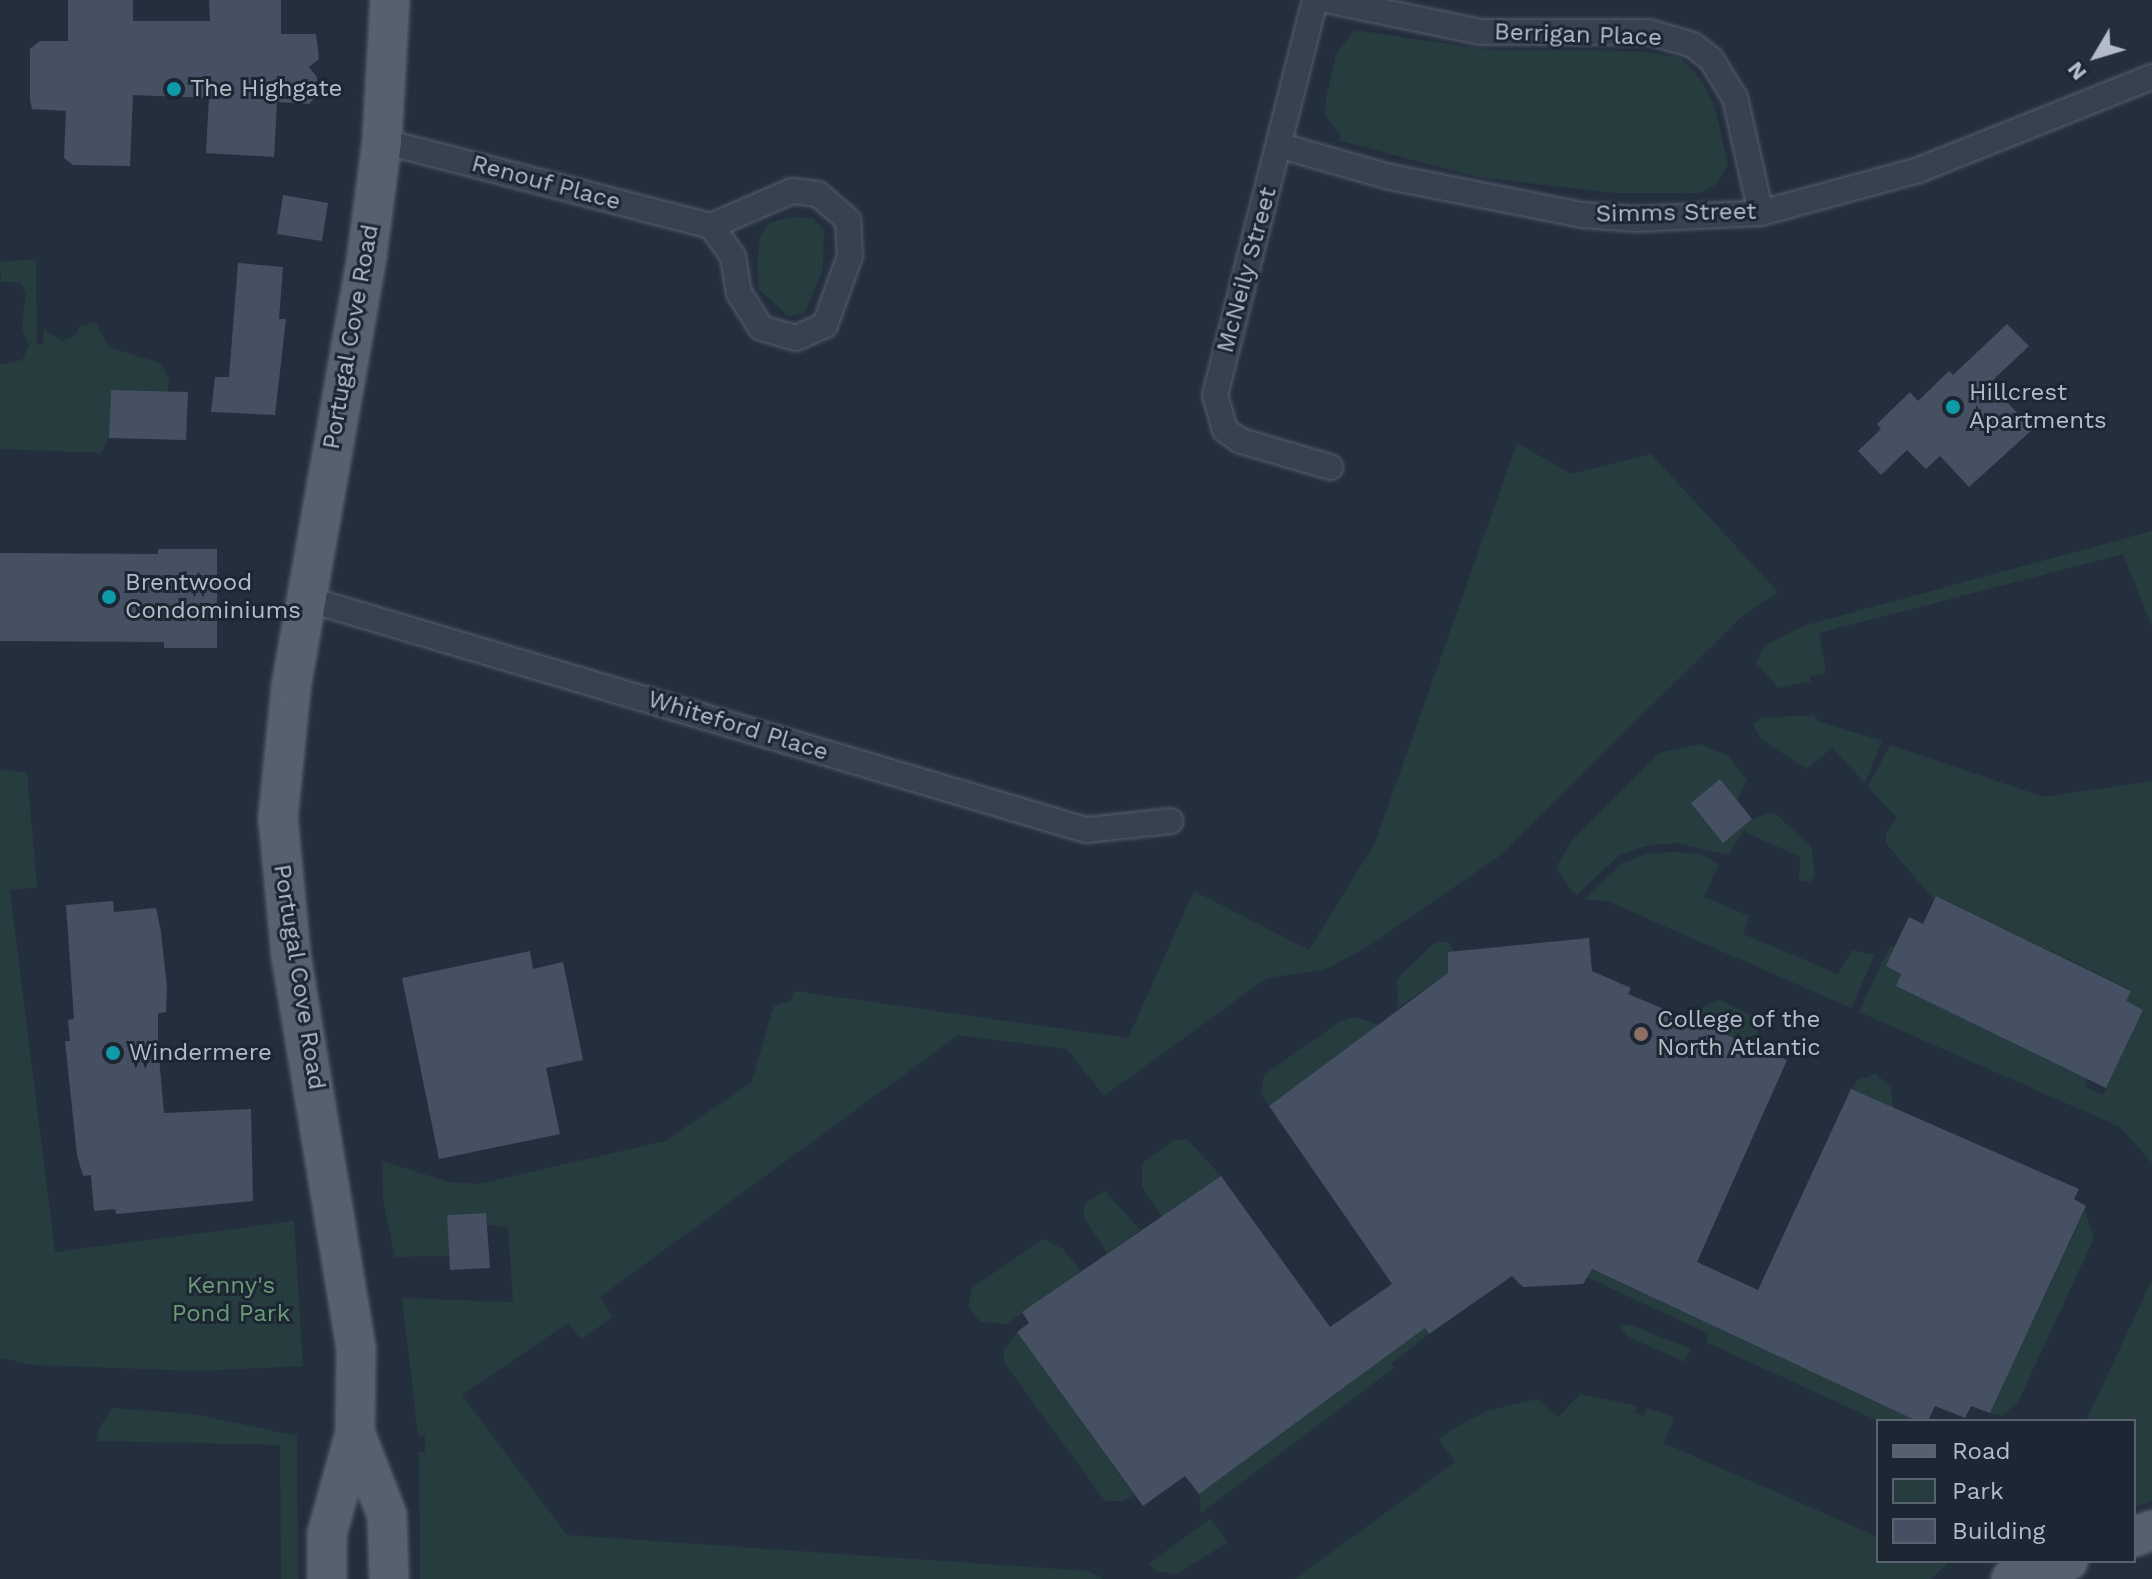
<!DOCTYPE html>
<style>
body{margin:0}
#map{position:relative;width:2152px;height:1579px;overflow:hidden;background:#242f3e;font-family:"Work Sans",sans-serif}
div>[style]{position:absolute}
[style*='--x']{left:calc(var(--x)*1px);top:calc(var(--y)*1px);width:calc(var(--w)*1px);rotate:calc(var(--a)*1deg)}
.green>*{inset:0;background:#263c3f}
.building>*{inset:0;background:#455162}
.roads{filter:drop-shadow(0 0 2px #565f6c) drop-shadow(0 0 2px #565f6c)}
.minor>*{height:24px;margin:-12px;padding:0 12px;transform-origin:12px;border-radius:12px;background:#38414e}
.primary>*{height:38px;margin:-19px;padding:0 19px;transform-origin:19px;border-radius:19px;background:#56606e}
.dots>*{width:22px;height:22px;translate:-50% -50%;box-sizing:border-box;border:4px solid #1d2633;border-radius:50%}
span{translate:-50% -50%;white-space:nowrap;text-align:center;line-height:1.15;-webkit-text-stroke:6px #1d2633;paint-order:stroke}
.street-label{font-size:24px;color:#b4bcc9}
.poi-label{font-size:24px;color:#b4bcc9}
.left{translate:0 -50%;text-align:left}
.park-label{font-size:24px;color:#6b9a76}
.legend{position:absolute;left:1876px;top:1419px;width:260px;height:144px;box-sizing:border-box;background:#1d2633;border:2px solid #59626f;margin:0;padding:10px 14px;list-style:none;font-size:24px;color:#b4bcc9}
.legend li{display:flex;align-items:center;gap:16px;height:40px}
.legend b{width:40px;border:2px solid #59626f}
.north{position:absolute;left:2056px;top:16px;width:80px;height:80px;-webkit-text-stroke:6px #1d2633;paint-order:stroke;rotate:232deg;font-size:22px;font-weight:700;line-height:32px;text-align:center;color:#b4bcc9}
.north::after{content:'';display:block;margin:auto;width:28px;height:36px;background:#b4bcc9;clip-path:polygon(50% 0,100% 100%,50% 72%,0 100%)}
</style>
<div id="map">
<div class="green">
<div style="clip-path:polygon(1355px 30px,1490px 50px,1638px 51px,1681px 58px,1704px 83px,1715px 108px,1728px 164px,1717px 184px,1699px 193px,1616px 193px,1477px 177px,1338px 140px,1341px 135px,1325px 115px,1326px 99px,1336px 54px)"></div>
<div style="clip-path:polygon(793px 217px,813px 218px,824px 230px,823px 268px,805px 313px,788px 316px,759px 289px,757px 268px,760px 236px,769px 223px)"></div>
<div style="clip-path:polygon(36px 260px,37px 344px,43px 344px,44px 329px,62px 341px,74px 337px,80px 326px,95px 322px,110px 348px,161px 363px,169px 380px,168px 391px,111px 390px,109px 438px,101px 453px,0 449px,0 365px,22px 360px,29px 346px,22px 328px,26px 292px,20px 282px,1px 282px,0 261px)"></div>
<div style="clip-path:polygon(1517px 443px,1571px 474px,1651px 454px,1778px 592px,1739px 619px,1501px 855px,1367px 947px,1324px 970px,1267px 978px,1104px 1096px,1067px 1049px,958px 1035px,600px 1297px,613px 1317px,581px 1339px,568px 1323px,462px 1395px,567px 1535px,1088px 1571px,1103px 1579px,420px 1579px,419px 1452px,425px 1452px,425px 1436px,418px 1435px,402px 1298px,513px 1302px,508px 1227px,487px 1225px,486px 1213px,447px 1215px,449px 1256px,395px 1257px,383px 1200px,382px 1161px,449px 1182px,479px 1184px,665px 1141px,751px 1083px,774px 1006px,791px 1001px,794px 991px,1128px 1038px,1194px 891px,1309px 950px,1375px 843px)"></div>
<div style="clip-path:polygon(2152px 531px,2152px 627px,2123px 554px,1819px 633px,1826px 673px,1810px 677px,1810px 682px,1778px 688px,1756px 663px,1764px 646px,1803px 626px)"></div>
<div style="clip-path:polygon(1814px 715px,1817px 721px,1882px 741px,1865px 783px,1832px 748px,1806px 769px,1761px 739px,1753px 725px,1761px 718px)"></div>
<div style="clip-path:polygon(1699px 744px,1728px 756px,1747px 780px,1737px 801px,1720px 779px,1691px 803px,1723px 842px,1752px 819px,1774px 812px,1811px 847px,1815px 876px,1810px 882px,1799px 880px,1800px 857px,1743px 831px,1728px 855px,1677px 843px,1645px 846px,1618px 856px,1577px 895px,1571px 890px,1556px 867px,1573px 839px,1659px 753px)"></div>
<div style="clip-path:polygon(1890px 745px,2044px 797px,2152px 781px,2152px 1163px,2120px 1127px,1859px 1012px,1890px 946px,1895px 948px,1886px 966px,1901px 974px,1896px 986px,2088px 1079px,2084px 1086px,2103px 1095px,2143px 1010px,2126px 1001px,2131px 990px,1937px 896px,1934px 900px,1886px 843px,1886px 833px,1897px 818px,1868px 787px)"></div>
<div style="clip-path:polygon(0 770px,27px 772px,37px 887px,10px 890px,55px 1252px,294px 1221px,303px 1366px,199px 1371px,35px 1365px,0 1358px)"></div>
<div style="clip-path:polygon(1673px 852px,1701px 854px,1719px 864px,1704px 897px,1749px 916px,1743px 934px,1838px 974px,1852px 950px,1875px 955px,1851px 1008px,1607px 901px,1585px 899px,1621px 864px,1647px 854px)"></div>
<div style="clip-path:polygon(1435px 942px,1448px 942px,1454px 952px,1448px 953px,1448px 973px,1398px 1008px,1397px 979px)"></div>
<div style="clip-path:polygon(1719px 1000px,1757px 1018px,1758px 1048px,1691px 1020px,1700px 1008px)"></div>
<div style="clip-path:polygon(1355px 1017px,1380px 1025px,1269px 1106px,1261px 1093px,1264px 1075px,1339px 1022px)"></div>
<div style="clip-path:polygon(1876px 1074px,1891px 1087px,1893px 1109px,1851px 1089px,1858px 1080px)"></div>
<div style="clip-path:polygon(1187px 1139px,1221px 1176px,1162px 1216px,1142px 1187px,1142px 1163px,1174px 1140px)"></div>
<div style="clip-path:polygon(1105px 1191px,1140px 1230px,1107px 1253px,1083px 1216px,1086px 1202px)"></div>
<div style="clip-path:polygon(2085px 1210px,2094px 1238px,2018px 1402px,2002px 1416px,1990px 1413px)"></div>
<div style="clip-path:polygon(1043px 1239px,1063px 1249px,1081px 1271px,1007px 1324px,980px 1322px,968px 1306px,972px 1288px)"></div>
<div style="clip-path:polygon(1591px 1269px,1917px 1421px,1878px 1421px,1706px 1342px,1709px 1334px,1587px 1277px)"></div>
<div style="clip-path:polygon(2152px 1280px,2152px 1501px,2134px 1508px,2134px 1421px,2086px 1421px)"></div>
<div style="clip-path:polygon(1628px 1324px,1691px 1349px,1684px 1362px,1627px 1336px,1619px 1326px)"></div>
<div style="clip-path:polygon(1425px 1328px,1429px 1334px,1391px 1364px,1394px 1368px,1201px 1513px,1199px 1494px)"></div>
<div style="clip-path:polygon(1017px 1332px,1134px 1495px,1123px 1501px,1105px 1501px,1005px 1364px,1003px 1351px)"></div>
<div style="clip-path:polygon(1580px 1394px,1637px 1406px,1635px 1413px,1644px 1416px,1646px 1408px,1669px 1415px,1674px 1418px,1664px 1443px,1878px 1537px,1878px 1561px,1947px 1561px,1945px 1566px,1931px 1579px,1295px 1579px,1455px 1462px,1439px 1439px,1461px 1424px,1487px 1411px,1538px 1399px,1558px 1417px)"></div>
<div style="clip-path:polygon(113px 1408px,193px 1414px,297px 1436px,298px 1579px,281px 1579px,280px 1445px,98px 1441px,99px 1428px)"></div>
<div style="clip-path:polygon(1210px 1519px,1228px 1542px,1178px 1574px,1157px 1572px,1148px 1564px)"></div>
</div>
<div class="building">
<div style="clip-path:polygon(68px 0,133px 0,133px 21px,210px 21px,209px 0,281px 0,281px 34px,316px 34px,319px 59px,309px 67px,317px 77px,317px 95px,309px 104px,277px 102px,274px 157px,206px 153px,209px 98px,133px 95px,130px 166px,73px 165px,64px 158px,66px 111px,32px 109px,30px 100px,30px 49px,40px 41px,68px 41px)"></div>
<div style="clip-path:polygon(283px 195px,328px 203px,322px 241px,277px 234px)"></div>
<div style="clip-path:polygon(238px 263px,283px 267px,279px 319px,286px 319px,275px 415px,211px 412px,215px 377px,229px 377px)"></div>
<div style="clip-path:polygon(2007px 324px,2029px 346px,1994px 379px,2003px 388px,1998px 393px,2033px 429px,1969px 487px,1940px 456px,1926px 469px,1907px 450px,1881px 475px,1858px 451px,1881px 429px,1877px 424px,1910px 392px,1918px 401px,1949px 371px,1953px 375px)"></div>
<div style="clip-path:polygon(111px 390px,188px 392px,186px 440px,109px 438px)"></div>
<div style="clip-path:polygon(158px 549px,217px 549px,217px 648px,164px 648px,164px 642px,0 641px,0 553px,158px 554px)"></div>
<div style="clip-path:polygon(1720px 779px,1752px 819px,1723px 843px,1691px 803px)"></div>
<div style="clip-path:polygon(1936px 896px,2131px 991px,2126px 1001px,2143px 1010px,2106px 1088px,1896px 986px,1901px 974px,1886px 966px,1894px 948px,1909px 917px,1923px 924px)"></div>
<div style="clip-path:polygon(113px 901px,114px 912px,156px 908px,161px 932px,167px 988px,166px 1012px,158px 1013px,158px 1046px,164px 1113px,251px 1109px,253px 1201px,116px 1214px,115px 1209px,94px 1211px,91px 1175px,83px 1176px,77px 1155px,65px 1041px,70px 1041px,68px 1020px,74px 1019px,66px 905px)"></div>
<div style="clip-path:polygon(1589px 938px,1592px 971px,1631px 988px,1628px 994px,1787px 1060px,1697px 1262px,1758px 1290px,1851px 1089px,2079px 1189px,2074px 1199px,2086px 1206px,1990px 1413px,1971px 1406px,1965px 1418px,1935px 1406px,1928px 1421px,1917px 1421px,1592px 1269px,1583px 1284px,1523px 1287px,1512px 1276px,1429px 1334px,1425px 1328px,1199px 1494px,1185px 1476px,1143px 1506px,1017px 1332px,1029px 1323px,1022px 1312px,1221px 1176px,1330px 1327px,1392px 1284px,1269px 1106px,1448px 973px,1448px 952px)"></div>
<div style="clip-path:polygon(530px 951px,533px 969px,563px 962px,583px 1060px,546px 1068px,560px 1134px,439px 1159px,402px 978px)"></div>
<div style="clip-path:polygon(486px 1213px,490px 1268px,450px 1270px,447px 1215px)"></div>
</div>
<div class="roads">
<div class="minor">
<div style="--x:1315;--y:0;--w:407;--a:104.2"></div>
<div style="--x:1215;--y:395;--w:36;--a:74"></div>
<div style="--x:1225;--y:430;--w:19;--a:35"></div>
<div style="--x:1241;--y:441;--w:93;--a:16.3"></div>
<div style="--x:1326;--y:0;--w:158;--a:11.7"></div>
<div style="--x:1481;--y:32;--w:168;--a:0"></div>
<div style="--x:1649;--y:32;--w:46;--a:16.5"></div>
<div style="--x:1693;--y:45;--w:23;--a:38"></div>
<div style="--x:1711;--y:59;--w:46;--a:58.4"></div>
<div style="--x:1735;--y:98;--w:118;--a:77.3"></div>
<div style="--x:382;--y:141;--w:340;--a:14.5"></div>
<div style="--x:711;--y:226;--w:37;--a:54"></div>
<div style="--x:733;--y:256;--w:37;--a:81"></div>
<div style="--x:739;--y:293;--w:41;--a:57.8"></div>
<div style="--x:761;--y:328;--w:36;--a:16"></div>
<div style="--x:796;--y:338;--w:32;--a:-24"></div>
<div style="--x:825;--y:325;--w:73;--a:-70.1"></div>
<div style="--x:850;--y:256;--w:36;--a:-93"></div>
<div style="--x:848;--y:220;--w:40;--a:-139"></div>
<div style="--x:818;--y:194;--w:26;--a:-173"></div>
<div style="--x:792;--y:191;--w:88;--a:156.6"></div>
<div style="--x:1281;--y:146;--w:113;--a:15.9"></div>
<div style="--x:1390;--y:177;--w:196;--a:11.2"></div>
<div style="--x:1582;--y:215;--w:54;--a:4.2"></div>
<div style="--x:1636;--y:219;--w:125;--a:-2.7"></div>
<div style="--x:1761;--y:213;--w:164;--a:-15.2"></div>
<div style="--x:1919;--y:170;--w:251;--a:-21.8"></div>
<div style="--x:307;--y:599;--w:813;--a:16.52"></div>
<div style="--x:1086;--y:830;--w:85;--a:-6"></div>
</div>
<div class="primary">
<div style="--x:355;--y:1433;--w:88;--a:68.7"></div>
<div style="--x:387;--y:1515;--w:64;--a:88.2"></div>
<div style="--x:2134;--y:1537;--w:19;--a:-21"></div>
<div style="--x:327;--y:1579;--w:45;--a:-90"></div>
<div style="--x:327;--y:1534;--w:105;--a:-74.5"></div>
<div style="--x:355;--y:1433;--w:85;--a:-89.3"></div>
<div style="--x:356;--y:1348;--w:398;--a:-99.4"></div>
<div style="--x:291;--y:955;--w:138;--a:-95.4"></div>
<div style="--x:278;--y:818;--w:132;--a:-84.3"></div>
<div style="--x:291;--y:687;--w:439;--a:-80"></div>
<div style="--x:367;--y:255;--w:115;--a:-82.5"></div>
<div style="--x:382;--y:141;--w:141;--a:-86.8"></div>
<div style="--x:2011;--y:1579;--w:60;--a:-17.5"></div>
</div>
</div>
<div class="dots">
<div style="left:174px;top:89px;background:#0f9aa8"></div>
<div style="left:1953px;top:407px;background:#0f9aa8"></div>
<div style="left:109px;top:597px;background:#0f9aa8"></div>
<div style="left:1641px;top:1034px;background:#8d6e63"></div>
<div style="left:113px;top:1053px;background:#0f9aa8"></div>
</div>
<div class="street-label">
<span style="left:1578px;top:35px;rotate:2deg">Berrigan Place</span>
<span style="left:546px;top:183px;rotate:15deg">Renouf Place</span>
<span style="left:1676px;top:213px;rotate:-1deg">Simms Street</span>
<span style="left:1247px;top:270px;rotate:-75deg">McNeily Street</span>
<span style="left:351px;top:337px;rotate:-80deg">Portugal Cove Road</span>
<span style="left:738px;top:726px;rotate:17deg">Whiteford Place</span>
<span style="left:299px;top:977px;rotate:81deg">Portugal Cove Road</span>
</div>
<div class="poi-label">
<span class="left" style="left:190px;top:89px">The Highgate</span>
<span class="left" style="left:1969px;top:407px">Hillcrest<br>Apartments</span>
<span class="left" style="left:125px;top:597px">Brentwood<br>Condominiums</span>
<span class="left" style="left:1657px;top:1034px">College of the<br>North Atlantic</span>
<span class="left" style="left:129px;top:1053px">Windermere</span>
</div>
<div class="park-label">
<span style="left:231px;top:1300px">Kenny's<br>Pond Park</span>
</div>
<ul class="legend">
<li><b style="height:10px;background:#56606e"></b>Road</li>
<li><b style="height:22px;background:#263c3f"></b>Park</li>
<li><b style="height:22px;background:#455162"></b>Building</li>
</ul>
<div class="north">N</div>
</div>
